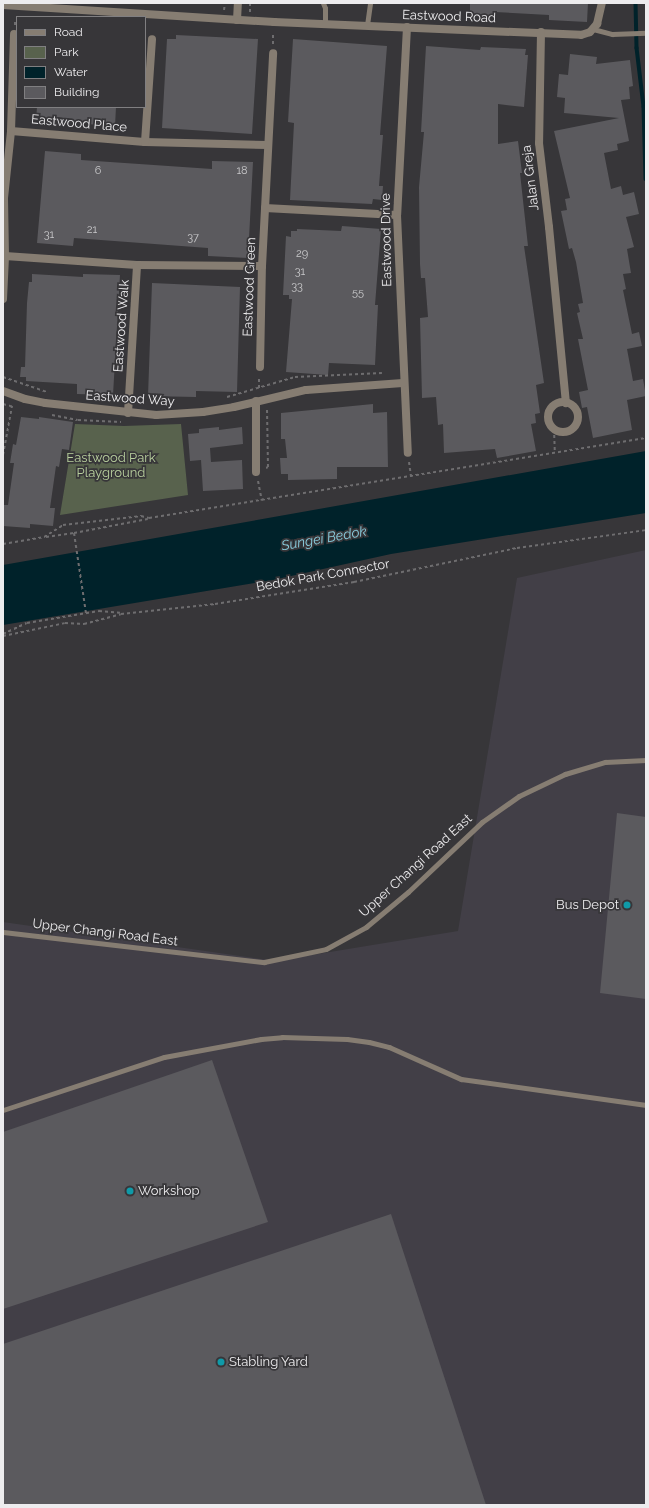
<!DOCTYPE html>
<style>
body{margin:0}
#map{position:relative;width:649px;height:1508px;overflow:hidden;background:#373639;font-family:Raleway,sans-serif}
div>[style]{position:absolute}
[style*='--x']{left:calc(var(--x)*1px);top:calc(var(--y)*1px);width:calc(var(--w)*1px);rotate:calc(var(--a)*1deg)}
.built>*{inset:0;background:#423f47}
.green>*{inset:0;background:#58624d}
.water>*{inset:0;background:#00222a}
.stream>*{height:3.5px;margin:-1.75px;padding:0 1.75px;transform-origin:1.75px;border-radius:1.75px;background:#00222a}
.building>*{inset:0;background:#5b5a5e}
.path>*{height:2px;margin-top:-1px;transform-origin:0;background:repeating-linear-gradient(90deg,#6e6d6f 0 3px,transparent 0 6px)}
.service>*{height:5px;margin:-2.5px;padding:0 2.5px;transform-origin:2.5px;border-radius:2.5px;background:#867d72}
.minor>*{height:8px;margin:-4px;padding:0 4px;transform-origin:4px;border-radius:4px;background:#867d72}
.minor>.ring{margin:-4px;padding:0;box-sizing:content-box;background:none;border:8px solid #867d72;border-radius:50%}
.dots>*{width:11px;height:11px;translate:-50% -50%;box-sizing:border-box;border:2px solid #373639;border-radius:50%}
span{translate:-50% -50%;white-space:nowrap;text-align:center;line-height:1.15;-webkit-text-stroke:3.5px #373639;paint-order:stroke}
.number-label{font-size:11px;color:#c8c8ca}
.number-label span{-webkit-text-stroke-width:0}
.street-label{font-size:13px;color:#edecee}
.park-label{font-size:13px;color:#b9d09e}
.poi-label{font-size:13px;color:#edecee}
.right{translate:-100% -50%;text-align:right}
.left{translate:0 -50%;text-align:left}
.water-label{font-size:14px;color:#89cdde;font-style:italic}
.frame{position:absolute;inset:0;border:4px solid #edecee;pointer-events:none}
.legend{position:absolute;left:16px;top:16px;width:130px;height:92px;box-sizing:border-box;background:#373639;border:1px solid #807f81;margin:0;padding:5px 7px;list-style:none;font-size:12px;color:#edecee}
.legend li{display:flex;align-items:center;gap:8px;height:20px}
.legend b{width:20px;border:1px solid #807f81}
</style>
<div id="map">
<div class="built">
<div style="clip-path:polygon(646px 550px,646px 1505px,3px 1505px,3px 922px,275px 961px,458px 931px,517px 578px)"></div>
</div>
<div class="green">
<div style="clip-path:polygon(75px 424px,124px 426px,181px 424px,188px 495px,60px 515px)"></div>
</div>
<div class="water">
<div style="clip-path:polygon(646px 451px,646px 513px,391px 554px,273px 580px,3px 625px,3px 565px)"></div>
</div>
<div class="stream">
<div style="--x:636;--y:3;--w:45;--a:88.7"></div>
<div style="--x:637;--y:48;--w:59;--a:83.2"></div>
<div style="--x:644;--y:107;--w:72;--a:88.4"></div>
</div>
<div class="building">
<div style="clip-path:polygon(470px 3px,588px 3px,587px 22px,549px 20px,549px 15px,495px 12px,494px 17px,470px 16px)"></div>
<div style="clip-path:polygon(176px 35px,258px 39px,252px 134px,162px 128px,167px 39px,176px 39px)"></div>
<div style="clip-path:polygon(293px 39px,387px 46px,380px 135px,383px 135px,379px 186px,383px 186px,382px 200px,373px 199px,372px 204px,290px 200px,294px 123px,288px 122px)"></div>
<div style="clip-path:polygon(426px 46px,480px 50px,481px 47px,526px 49px,525px 55px,528px 55px,524px 107px,498px 104px,498px 144px,518px 141px,522px 173px,520px 173px,528px 246px,524px 246px,544px 383px,536px 385px,540px 413px,535px 414px,536px 423px,531px 424px,536px 451px,497px 458px,495px 449px,444px 453px,443px 424px,438px 425px,436px 397px,422px 398px,420px 318px,428px 317px,425px 278px,421px 278px,420px 264px,419px 187px,424px 132px,421px 132px)"></div>
<div style="clip-path:polygon(570px 54px,597px 57px,596px 64px,630px 60px,633px 86px,629px 87px,630px 99px,621px 100px,629px 141px,617px 144px,618px 150px,604px 153px,611px 189px,621px 186px,623px 195px,634px 192px,639px 214px,626px 217px,634px 247px,627px 249px,631px 273px,623px 274px,626px 289px,623px 290px,632px 334px,639px 332px,642px 346px,627px 349px,633px 381px,643px 379px,646px 396px,627px 400px,632px 430px,593px 438px,587px 407px,582px 408px,579px 392px,588px 390px,578px 339px,583px 339px,577px 313px,580px 312px,578px 304px,583px 303px,576px 262px,572px 248px,569px 249px,561px 211px,567px 210px,565px 199px,570px 198px,554px 131px,619px 118px,564px 113px,565px 98px,557px 97px,559px 74px,568px 75px)"></div>
<div style="clip-path:polygon(37px 107px,116px 107px,115px 126px,87px 124px,87px 121px,36px 120px)"></div>
<div style="clip-path:polygon(45px 151px,81px 154px,81px 160px,212px 169px,212px 161px,253px 162px,248px 258px,208px 256px,208px 248px,74px 238px,73px 246px,37px 243px)"></div>
<div style="clip-path:polygon(342px 226px,381px 229px,375px 305px,378px 305px,375px 365px,329px 363px,328px 375px,286px 372px,292px 299px,289px 299px,289px 295px,283px 295px,286px 236px,291px 237px,291px 231px,297px 231px,297px 229px,341px 231px)"></div>
<div style="clip-path:polygon(32px 274px,83px 277px,83px 274px,120px 275px,113px 395px,77px 394px,77px 384px,26px 381px,26px 377px,20px 377px,21px 367px,25px 367px,27px 303px,29px 282px,32px 282px)"></div>
<div style="clip-path:polygon(152px 283px,240px 287px,237px 392px,196px 391px,196px 397px,148px 396px)"></div>
<div style="clip-path:polygon(373px 404px,373px 413px,387px 412px,388px 467px,337px 467px,337px 479px,288px 480px,288px 474px,281px 474px,280px 458px,287px 458px,285px 439px,281px 439px,281px 413px)"></div>
<div style="clip-path:polygon(21px 417px,39px 419px,39px 417px,73px 422px,69px 450px,62px 449px,59px 467px,56px 466px,50px 508px,55px 508px,53px 526px,30px 524px,30px 528px,3px 526px,3px 505px,8px 505px,14px 463px,10px 463px,13px 444px,16px 445px)"></div>
<div style="clip-path:polygon(219px 427px,219px 430px,242px 427px,243px 444px,210px 448px,211px 462px,242px 460px,243px 489px,203px 491px,201px 460px,190px 461px,188px 434px,199px 433px,199px 429px)"></div>
<div style="clip-path:polygon(617px 813px,646px 817px,646px 999px,600px 993px)"></div>
<div style="clip-path:polygon(212px 1060px,268px 1222px,3px 1309px,3px 1132px)"></div>
<div style="clip-path:polygon(391px 1214px,486px 1505px,3px 1505px,3px 1344px)"></div>
</div>
<div class="path">
<div style="--x:224;--y:10;--w:7;--a:-82"></div>
<div style="--x:250;--y:12;--w:9;--a:-90"></div>
<div style="--x:15;--y:25;--w:6;--a:-90"></div>
<div style="--x:273;--y:44;--w:12;--a:-90"></div>
<div style="--x:3;--y:377;--w:46;--a:18.8"></div>
<div style="--x:259;--y:388;--w:12;--a:-90"></div>
<div style="--x:227;--y:397;--w:71;--a:-16.4"></div>
<div style="--x:295;--y:377;--w:87;--a:-2.6"></div>
<div style="--x:3;--y:404;--w:11;--a:15"></div>
<div style="--x:52;--y:415;--w:26;--a:11"></div>
<div style="--x:78;--y:420;--w:43;--a:2.7"></div>
<div style="--x:554;--y:429;--w:23;--a:88"></div>
<div style="--x:3;--y:455;--w:50;--a:-79.6"></div>
<div style="--x:409;--y:462;--w:15;--a:82"></div>
<div style="--x:266;--y:468;--w:2;--a:-27"></div>
<div style="--x:268;--y:467;--w:58;--a:-91"></div>
<div style="--x:258;--y:481;--w:20;--a:79"></div>
<div style="--x:74;--y:533;--w:81;--a:81.5"></div>
<div style="--x:46;--y:537;--w:28;--a:-8"></div>
<div style="--x:74;--y:533;--w:75;--a:-10.7"></div>
<div style="--x:3;--y:544;--w:42;--a:-9.7"></div>
<div style="--x:44;--y:537;--w:22;--a:-32"></div>
<div style="--x:63;--y:525;--w:79;--a:-6.6"></div>
<div style="--x:141;--y:516;--w:8;--a:14"></div>
<div style="--x:149;--y:518;--w:503;--a:-9.14"></div>
<div style="--x:3;--y:634;--w:26;--a:-25"></div>
<div style="--x:27;--y:623;--w:73;--a:-9.5"></div>
<div style="--x:99;--y:611;--w:21;--a:5"></div>
<div style="--x:3;--y:636;--w:63;--a:-11.8"></div>
<div style="--x:65;--y:623;--w:19;--a:3"></div>
<div style="--x:84;--y:624;--w:38;--a:-15"></div>
<div style="--x:121;--y:614;--w:95;--a:-6.1"></div>
<div style="--x:215;--y:604;--w:141;--a:-9"></div>
<div style="--x:354;--y:582;--w:167;--a:-11.8"></div>
<div style="--x:517;--y:548;--w:130;--a:-7.9"></div>
</div>
<div class="service">
<div style="--x:323;--y:3;--w:5;--a:68"></div>
<div style="--x:325;--y:8;--w:16;--a:90"></div>
<div style="--x:367;--y:25;--w:22;--a:-82"></div>
<div style="--x:593;--y:29;--w:20;--a:15"></div>
<div style="--x:612;--y:34;--w:34;--a:-2"></div>
<div style="--x:3;--y:932;--w:263;--a:6.6"></div>
<div style="--x:264;--y:962;--w:63;--a:-11.8"></div>
<div style="--x:326;--y:949;--w:46;--a:-28.8"></div>
<div style="--x:366;--y:927;--w:55;--a:-39.8"></div>
<div style="--x:408;--y:892;--w:102;--a:-43.4"></div>
<div style="--x:482;--y:822;--w:45;--a:-35.1"></div>
<div style="--x:519;--y:796;--w:51;--a:-25.6"></div>
<div style="--x:565;--y:774;--w:42;--a:-16.7"></div>
<div style="--x:605;--y:762;--w:41;--a:-2.8"></div>
<div style="--x:3;--y:1110;--w:169;--a:-18.2"></div>
<div style="--x:164;--y:1057;--w:99;--a:-10.5"></div>
<div style="--x:261;--y:1039;--w:21;--a:-5"></div>
<div style="--x:282;--y:1037;--w:65;--a:1.8"></div>
<div style="--x:347;--y:1039;--w:22;--a:8"></div>
<div style="--x:369;--y:1042;--w:21;--a:14"></div>
<div style="--x:389;--y:1047;--w:79;--a:24"></div>
<div style="--x:461;--y:1079;--w:187;--a:8"></div>
</div>
<div class="minor">
<div style="--x:3;--y:5;--w:272;--a:3.6"></div>
<div style="--x:274;--y:22;--w:307;--a:2.4"></div>
<div style="--x:581;--y:35;--w:9;--a:-18"></div>
<div style="--x:590;--y:32;--w:11;--a:-49"></div>
<div style="--x:597;--y:24;--w:22;--a:-77"></div>
<div style="--x:237;--y:20;--w:17;--a:-87"></div>
<div style="--x:407;--y:27;--w:188;--a:93"></div>
<div style="--x:397;--y:215;--w:238;--a:87.4"></div>
<div style="--x:541;--y:32;--w:111;--a:91"></div>
<div style="--x:539;--y:143;--w:85;--a:83.2"></div>
<div style="--x:549;--y:227;--w:177;--a:84.5"></div>
<div style="--x:11;--y:131;--w:134;--a:4.7"></div>
<div style="--x:145;--y:142;--w:123;--a:1.4"></div>
<div style="--x:145;--y:142;--w:103;--a:-86.1"></div>
<div style="--x:265;--y:208;--w:132;--a:3"></div>
<div style="--x:5;--y:256;--w:132;--a:3.9"></div>
<div style="--x:137;--y:265;--w:125;--a:0.5"></div>
<div style="--x:3;--y:299;--w:43;--a:-87.3"></div>
<div style="--x:5;--y:256;--w:58;--a:-91"></div>
<div style="--x:4;--y:198;--w:67;--a:-84"></div>
<div style="--x:11;--y:131;--w:97;--a:-88.2"></div>
<div style="--x:260;--y:367;--w:101;--a:-88.9"></div>
<div style="--x:262;--y:266;--w:213;--a:-87"></div>
<div style="--x:3;--y:391;--w:23;--a:20"></div>
<div style="--x:25;--y:399;--w:20;--a:11"></div>
<div style="--x:45;--y:403;--w:112;--a:6.2"></div>
<div style="--x:156;--y:415;--w:47;--a:-3.7"></div>
<div style="--x:203;--y:412;--w:31;--a:-9"></div>
<div style="--x:234;--y:407;--w:74;--a:-13.3"></div>
<div style="--x:306;--y:390;--w:97;--a:-4.1"></div>
<div style="--x:256;--y:401;--w:71;--a:90"></div>
<div class="ring" style="left:548px;top:402px;width:22px;height:22px"></div>
<div style="--x:128;--y:413;--w:148;--a:-86.5"></div>
</div>
<div class="dots">
<div style="left:627px;top:905px;background:#0f9aa8"></div>
<div style="left:130px;top:1191px;background:#0f9aa8"></div>
<div style="left:221px;top:1362px;background:#0f9aa8"></div>
</div>
<div class="number-label">
<span style="left:98px;top:171px">6</span>
<span style="left:242px;top:171px">18</span>
<span style="left:92px;top:230px">21</span>
<span style="left:49px;top:235px">31</span>
<span style="left:193px;top:238px">37</span>
<span style="left:302px;top:254px">29</span>
<span style="left:300px;top:272px">31</span>
<span style="left:297px;top:287px">33</span>
<span style="left:358px;top:293px">55</span>
</div>
<div class="street-label">
<span style="left:449px;top:17px;rotate:2deg">Eastwood Road</span>
<span style="left:79px;top:124px;rotate:5deg">Eastwood Place</span>
<span style="left:531px;top:178px;rotate:-97deg">Jalan Greja</span>
<span style="left:387px;top:240px;rotate:-91deg">Eastwood Drive</span>
<span style="left:250px;top:287px;rotate:-88deg">Eastwood Green</span>
<span style="left:122px;top:326px;rotate:-86deg">Eastwood Walk</span>
<span style="left:130px;top:399px;rotate:4deg">Eastwood Way</span>
<span style="left:323px;top:576px;rotate:-10deg">Bedok Park Connector</span>
<span style="left:416px;top:866px;rotate:-42deg">Upper Changi Road East</span>
<span style="left:105px;top:933px;rotate:7deg">Upper Changi Road East</span>
</div>
<div class="park-label">
<span style="left:111px;top:466px">Eastwood Park<br>Playground</span>
</div>
<div class="poi-label">
<span class="right" style="left:619px;top:905px">Bus Depot</span>
<span class="left" style="left:138px;top:1191px">Workshop</span>
<span class="left" style="left:229px;top:1362px">Stabling Yard</span>
</div>
<div class="water-label">
<span style="left:324px;top:538px;rotate:-10deg">Sungei Bedok</span>
</div>
<div class="frame"></div>
<ul class="legend">
<li><b style="height:5px;background:#867d72"></b>Road</li>
<li><b style="height:11px;background:#58624d"></b>Park</li>
<li><b style="height:11px;background:#00222a"></b>Water</li>
<li><b style="height:11px;background:#5b5a5e"></b>Building</li>
</ul>
</div>
